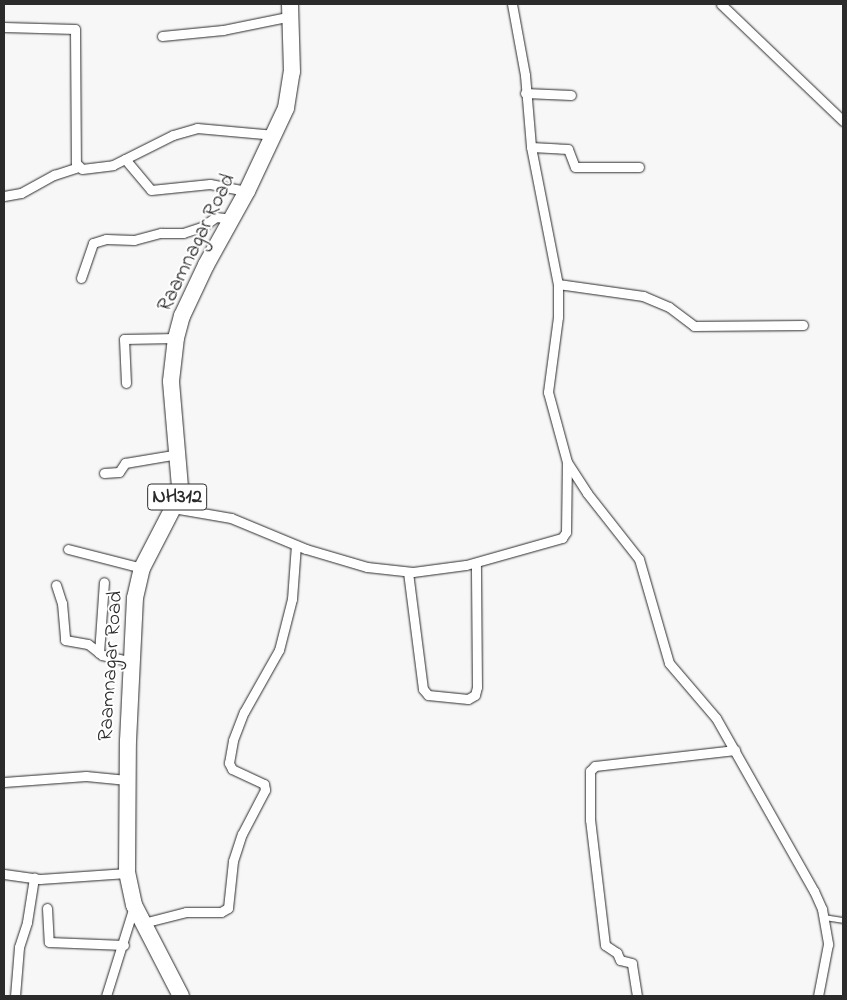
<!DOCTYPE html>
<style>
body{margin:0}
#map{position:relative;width:847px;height:1000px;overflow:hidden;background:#f7f7f7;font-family:"Indie Flower",sans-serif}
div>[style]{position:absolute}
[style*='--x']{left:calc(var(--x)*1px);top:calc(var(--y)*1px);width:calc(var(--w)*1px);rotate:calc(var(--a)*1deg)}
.roads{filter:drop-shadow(0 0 1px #2b2b2b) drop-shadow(0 0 1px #2b2b2b)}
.lane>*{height:4.5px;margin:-2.25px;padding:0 2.25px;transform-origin:2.25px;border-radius:2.25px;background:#fff}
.street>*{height:9px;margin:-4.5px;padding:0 4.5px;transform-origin:4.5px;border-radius:4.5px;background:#fff}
.highway>*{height:16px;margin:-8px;padding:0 8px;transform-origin:8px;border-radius:8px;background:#fff}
span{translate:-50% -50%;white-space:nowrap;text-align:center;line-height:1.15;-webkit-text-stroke:4px #fff;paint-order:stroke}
.shield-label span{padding:1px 4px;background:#fff;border:1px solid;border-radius:4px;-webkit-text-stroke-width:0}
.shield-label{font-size:20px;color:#2b2b2b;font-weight:700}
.street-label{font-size:21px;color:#2b2b2b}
.frame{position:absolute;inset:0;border:5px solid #2b2b2b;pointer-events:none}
</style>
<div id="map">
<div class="roads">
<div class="lane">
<div style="--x:824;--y:917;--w:19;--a:9"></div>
</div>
<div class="street">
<div style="--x:512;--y:4;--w:72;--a:79.6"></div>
<div style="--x:525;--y:75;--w:72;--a:85.2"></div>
<div style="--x:531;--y:147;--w:140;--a:78.9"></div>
<div style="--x:558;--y:284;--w:33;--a:90"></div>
<div style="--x:558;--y:317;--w:76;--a:97.6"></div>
<div style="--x:548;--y:392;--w:73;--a:74.8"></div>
<div style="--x:567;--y:462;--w:37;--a:57"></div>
<div style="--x:587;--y:493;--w:84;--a:51.8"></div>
<div style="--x:639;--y:559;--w:108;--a:73.9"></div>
<div style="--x:669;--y:663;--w:72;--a:49.5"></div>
<div style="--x:716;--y:718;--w:199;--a:60.5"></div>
<div style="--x:814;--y:891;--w:20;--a:66"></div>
<div style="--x:822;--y:909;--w:36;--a:80"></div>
<div style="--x:828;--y:944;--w:53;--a:100.9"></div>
<div style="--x:721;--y:4;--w:169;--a:43.8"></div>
<div style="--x:4;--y:27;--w:71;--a:1.6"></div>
<div style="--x:75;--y:29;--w:134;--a:89.6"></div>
<div style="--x:76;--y:163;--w:8;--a:45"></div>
<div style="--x:82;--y:169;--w:31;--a:-7"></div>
<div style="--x:113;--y:165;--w:67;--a:-26.6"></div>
<div style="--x:173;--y:135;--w:25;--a:-16"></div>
<div style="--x:197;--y:128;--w:78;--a:5.1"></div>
<div style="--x:162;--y:36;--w:61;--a:-5.6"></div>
<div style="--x:223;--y:30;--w:70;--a:-11.5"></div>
<div style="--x:525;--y:93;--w:46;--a:2.5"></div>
<div style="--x:531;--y:147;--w:37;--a:3"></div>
<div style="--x:568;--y:149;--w:19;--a:69"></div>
<div style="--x:575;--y:167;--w:64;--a:0"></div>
<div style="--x:125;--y:159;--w:40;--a:50"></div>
<div style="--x:151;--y:190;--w:59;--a:-5.8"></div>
<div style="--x:210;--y:184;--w:38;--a:11"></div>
<div style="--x:4;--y:196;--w:17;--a:-10"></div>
<div style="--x:21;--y:193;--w:38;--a:-29"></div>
<div style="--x:54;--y:175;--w:25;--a:-18"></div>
<div style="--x:81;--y:278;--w:37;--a:-71"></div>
<div style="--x:93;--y:243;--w:14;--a:-17"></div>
<div style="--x:106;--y:239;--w:28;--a:2"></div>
<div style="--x:134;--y:240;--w:28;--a:-15"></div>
<div style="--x:161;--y:233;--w:22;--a:0"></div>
<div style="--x:183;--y:233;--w:20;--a:-18"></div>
<div style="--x:202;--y:227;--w:17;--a:-36"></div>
<div style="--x:216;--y:217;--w:16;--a:7"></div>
<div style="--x:558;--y:284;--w:86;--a:8"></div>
<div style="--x:643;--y:296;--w:28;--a:23"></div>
<div style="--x:669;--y:307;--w:31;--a:37"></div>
<div style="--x:694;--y:326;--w:109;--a:-0.5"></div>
<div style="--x:126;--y:383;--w:44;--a:-92.6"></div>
<div style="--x:124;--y:339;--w:52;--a:-1.1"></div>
<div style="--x:104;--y:473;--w:15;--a:-4"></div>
<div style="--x:119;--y:472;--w:11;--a:-56"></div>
<div style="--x:125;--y:463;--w:55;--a:-9.5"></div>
<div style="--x:173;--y:508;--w:59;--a:9.8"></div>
<div style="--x:231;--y:518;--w:81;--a:22.5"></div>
<div style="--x:306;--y:549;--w:64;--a:16.4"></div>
<div style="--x:367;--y:567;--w:46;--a:6.2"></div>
<div style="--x:413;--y:572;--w:53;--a:-7.5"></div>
<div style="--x:466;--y:565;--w:100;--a:-15.7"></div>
<div style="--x:562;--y:538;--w:7;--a:-56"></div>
<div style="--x:566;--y:532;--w:69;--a:-89.2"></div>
<div style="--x:68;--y:549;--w:76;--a:14.4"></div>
<div style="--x:408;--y:572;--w:118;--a:82.7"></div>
<div style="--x:423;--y:689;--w:8;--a:50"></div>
<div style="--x:428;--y:695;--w:40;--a:5.7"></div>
<div style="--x:468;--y:699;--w:8;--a:-30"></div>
<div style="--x:475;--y:695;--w:8;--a:-76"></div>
<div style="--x:477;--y:687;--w:124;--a:-90.5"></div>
<div style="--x:56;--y:585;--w:19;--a:72"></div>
<div style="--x:62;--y:603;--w:37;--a:85"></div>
<div style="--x:65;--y:640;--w:23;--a:10"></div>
<div style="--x:88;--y:644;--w:18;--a:38"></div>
<div style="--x:102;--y:655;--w:31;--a:13"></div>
<div style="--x:99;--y:653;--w:71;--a:-86"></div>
<div style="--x:4;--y:782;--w:82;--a:-4.2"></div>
<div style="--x:86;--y:776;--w:41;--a:5.6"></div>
<div style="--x:4;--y:874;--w:36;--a:8"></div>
<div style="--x:40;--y:879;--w:87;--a:-3.9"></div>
<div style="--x:47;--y:908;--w:34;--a:87"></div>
<div style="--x:49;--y:942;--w:75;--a:2.3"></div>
<div style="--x:143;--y:923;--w:44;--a:-14.3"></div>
<div style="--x:186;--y:912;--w:35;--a:0"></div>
<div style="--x:221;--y:912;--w:8;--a:-30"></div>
<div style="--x:228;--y:908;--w:47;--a:-83.9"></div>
<div style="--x:233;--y:861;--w:28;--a:-72"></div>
<div style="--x:242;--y:834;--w:50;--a:-62.4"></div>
<div style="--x:265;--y:790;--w:6;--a:-99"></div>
<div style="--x:264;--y:784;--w:35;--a:-155"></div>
<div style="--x:232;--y:769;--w:7;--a:-117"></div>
<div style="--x:229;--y:763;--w:23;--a:-80"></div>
<div style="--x:233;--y:740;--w:30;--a:-69"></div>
<div style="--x:244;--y:712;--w:71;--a:-60.6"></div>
<div style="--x:279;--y:650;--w:53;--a:-75.7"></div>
<div style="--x:292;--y:599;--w:54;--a:-85.8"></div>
<div style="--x:15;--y:996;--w:49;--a:-85.3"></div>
<div style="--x:19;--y:947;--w:26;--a:-72"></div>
<div style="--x:27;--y:922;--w:45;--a:-81"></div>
<div style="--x:106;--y:996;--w:94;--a:-72.7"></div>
<div style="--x:637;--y:996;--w:33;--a:-99"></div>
<div style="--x:632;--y:963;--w:12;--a:-166"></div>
<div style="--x:620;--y:960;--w:8;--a:-113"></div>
<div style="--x:617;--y:953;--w:14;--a:-146"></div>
<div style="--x:605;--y:945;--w:126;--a:-96.8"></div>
<div style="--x:590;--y:820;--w:49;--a:-90"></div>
<div style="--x:590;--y:771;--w:7;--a:-45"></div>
<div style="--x:595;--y:766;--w:141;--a:-6.5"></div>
</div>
<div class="highway">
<div style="--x:181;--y:996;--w:102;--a:-117.3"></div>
<div style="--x:134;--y:905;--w:33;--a:-102"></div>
<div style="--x:127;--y:873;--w:132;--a:-89.6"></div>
<div style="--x:128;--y:741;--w:143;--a:-87.2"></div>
<div style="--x:135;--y:598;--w:31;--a:-77"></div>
<div style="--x:142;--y:568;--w:68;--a:-62.7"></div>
<div style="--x:173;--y:508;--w:22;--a:-72"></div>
<div style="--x:180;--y:487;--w:106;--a:-94.9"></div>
<div style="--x:171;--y:381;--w:43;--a:-83.4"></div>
<div style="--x:176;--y:338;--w:23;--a:-75"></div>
<div style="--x:182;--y:316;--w:56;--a:-64.8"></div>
<div style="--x:206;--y:265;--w:85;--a:-61"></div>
<div style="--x:247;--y:191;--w:92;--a:-64.8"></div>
<div style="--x:286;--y:108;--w:36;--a:-81"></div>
<div style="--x:292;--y:72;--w:68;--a:-91.7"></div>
</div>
</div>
<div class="shield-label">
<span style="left:177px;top:497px">NH312</span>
</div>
<div class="street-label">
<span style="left:197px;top:243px;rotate:-64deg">Raamnagar Road</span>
<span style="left:111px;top:666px;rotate:-86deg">Raamnagar Road</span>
</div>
<div class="frame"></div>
</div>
